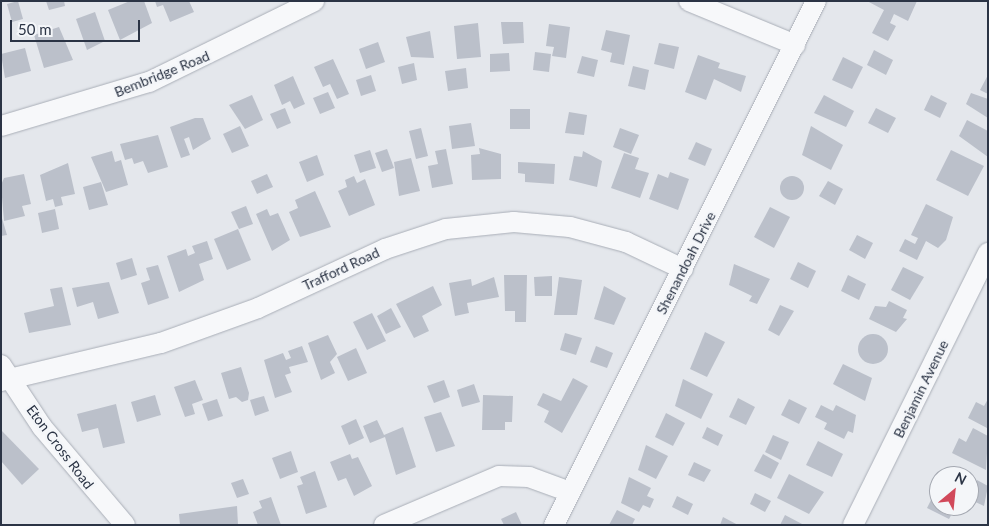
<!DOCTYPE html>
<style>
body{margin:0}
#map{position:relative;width:989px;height:526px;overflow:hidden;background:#e4e7ec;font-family:Lato,sans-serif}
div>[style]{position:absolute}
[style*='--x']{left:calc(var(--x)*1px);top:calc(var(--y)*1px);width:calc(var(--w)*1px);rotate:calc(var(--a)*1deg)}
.building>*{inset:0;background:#bbc0ca}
.round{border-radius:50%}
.roads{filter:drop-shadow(0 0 1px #a9aeb7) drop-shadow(0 0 1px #a9aeb7)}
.minor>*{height:20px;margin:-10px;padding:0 10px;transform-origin:10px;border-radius:10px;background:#f7f8fa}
span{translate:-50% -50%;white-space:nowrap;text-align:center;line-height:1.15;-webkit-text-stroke:5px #f4f6f9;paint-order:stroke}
.street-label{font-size:14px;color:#2b3445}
.frame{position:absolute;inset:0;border:2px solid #2b3445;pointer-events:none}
.north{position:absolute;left:929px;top:466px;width:50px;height:50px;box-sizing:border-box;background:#f4f6f9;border:1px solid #a4a8b1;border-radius:50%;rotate:28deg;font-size:14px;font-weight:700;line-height:20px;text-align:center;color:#2b3445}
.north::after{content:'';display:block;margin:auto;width:18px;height:22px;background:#d1495b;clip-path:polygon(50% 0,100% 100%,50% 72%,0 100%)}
.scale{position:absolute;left:10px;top:20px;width:130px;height:22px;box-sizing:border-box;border:2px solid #2b3445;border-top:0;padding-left:6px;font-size:15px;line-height:18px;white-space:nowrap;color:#2b3445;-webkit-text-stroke:4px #f4f6f9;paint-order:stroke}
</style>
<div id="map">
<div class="building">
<div style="clip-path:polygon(18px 1px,23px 19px,12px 22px,7px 4px)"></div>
<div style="clip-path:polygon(46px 1px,64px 1px,65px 6px,49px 10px)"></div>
<div style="clip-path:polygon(130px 1px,144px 1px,152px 23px,120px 40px,108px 10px)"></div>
<div style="clip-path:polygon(155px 1px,189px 1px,194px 12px,170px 22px,163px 5px,157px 7px)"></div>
<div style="clip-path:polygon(867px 1px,917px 1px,908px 21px,894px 14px,890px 23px,896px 26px,888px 41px,872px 33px,884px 10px)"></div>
<div style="clip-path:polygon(95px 12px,105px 41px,87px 50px,76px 19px)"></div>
<div style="clip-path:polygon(501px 22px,523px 22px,524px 43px,503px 44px)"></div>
<div style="clip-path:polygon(478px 23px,481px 57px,457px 59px,454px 26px)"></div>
<div style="clip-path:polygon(549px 24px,570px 27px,566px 58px,552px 56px,554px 47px,546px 46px)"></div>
<div style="clip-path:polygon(59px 27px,73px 60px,44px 68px,34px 35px)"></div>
<div style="clip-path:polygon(606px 30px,630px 35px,624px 65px,610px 62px,612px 53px,601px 50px)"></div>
<div style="clip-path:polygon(430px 31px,434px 58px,411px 57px,406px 37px)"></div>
<div style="clip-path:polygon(378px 42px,385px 62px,366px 69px,359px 49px)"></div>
<div style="clip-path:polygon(659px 43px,679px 47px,674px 69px,654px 64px)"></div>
<div style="clip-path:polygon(25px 48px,31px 71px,5px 78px,1px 54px)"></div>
<div style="clip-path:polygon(874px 50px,893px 60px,886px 75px,867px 65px)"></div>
<div style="clip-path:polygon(535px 52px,551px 54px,549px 72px,533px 70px)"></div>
<div style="clip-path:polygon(509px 53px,510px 71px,490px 72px,490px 54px)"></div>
<div style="clip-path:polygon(698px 55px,720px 63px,718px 68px,746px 76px,741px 92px,714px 79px,706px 100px,685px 92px)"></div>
<div style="clip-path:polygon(582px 56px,598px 60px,594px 77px,577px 73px)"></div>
<div style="clip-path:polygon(843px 57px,863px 67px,852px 89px,832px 80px)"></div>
<div style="clip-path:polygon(333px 59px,349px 94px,337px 99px,330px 84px,323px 87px,314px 67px)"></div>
<div style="clip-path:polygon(414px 63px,417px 80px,402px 84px,398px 67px)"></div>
<div style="clip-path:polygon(633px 66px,649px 70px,645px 90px,628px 86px)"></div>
<div style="clip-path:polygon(466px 68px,468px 88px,448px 91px,445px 71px)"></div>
<div style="clip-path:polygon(371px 75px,376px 91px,361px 96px,356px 80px)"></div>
<div style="clip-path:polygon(988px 75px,988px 94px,980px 90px)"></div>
<div style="clip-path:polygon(293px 76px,305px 104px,294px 109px,290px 101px,282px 105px,274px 85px)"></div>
<div style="clip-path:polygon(328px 92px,335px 108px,320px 114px,313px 98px)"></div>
<div style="clip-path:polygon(971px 93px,988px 99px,988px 118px,966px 104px)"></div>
<div style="clip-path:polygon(252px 95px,263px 120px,245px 129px,229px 105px)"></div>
<div style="clip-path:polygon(824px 95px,854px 111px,846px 127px,814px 113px)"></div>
<div style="clip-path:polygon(931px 95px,947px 103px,940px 118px,924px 110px)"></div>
<div style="clip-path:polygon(285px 108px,291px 123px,277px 129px,270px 114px)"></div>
<div style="clip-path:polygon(876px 108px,896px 118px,888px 133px,868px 123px)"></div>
<div style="clip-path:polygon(510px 109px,530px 109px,530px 129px,510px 129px)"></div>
<div style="clip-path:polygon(569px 112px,587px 115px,584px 135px,565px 133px)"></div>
<div style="clip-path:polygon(195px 118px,203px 118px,211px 139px,193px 150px,189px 137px,184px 139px,190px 155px,181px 158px,170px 127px)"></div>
<div style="clip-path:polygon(967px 120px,988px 131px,988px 157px,959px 136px)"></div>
<div style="clip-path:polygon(471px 123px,475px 146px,452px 149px,449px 126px)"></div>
<div style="clip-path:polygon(240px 126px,249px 146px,232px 153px,223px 134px)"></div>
<div style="clip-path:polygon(811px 126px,843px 145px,831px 170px,802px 155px)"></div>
<div style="clip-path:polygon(421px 128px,428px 156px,416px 159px,409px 131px)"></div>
<div style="clip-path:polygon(620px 128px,639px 135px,631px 154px,613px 147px)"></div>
<div style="clip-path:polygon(158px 135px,168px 167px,148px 173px,143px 161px,134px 164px,132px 158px,125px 160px,120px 144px)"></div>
<div style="clip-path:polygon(696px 142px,712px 149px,705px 166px,688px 159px)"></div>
<div style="clip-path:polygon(479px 148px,501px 154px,501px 179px,472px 180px,471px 155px,480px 154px)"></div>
<div style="clip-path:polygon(387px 149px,394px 168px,382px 172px,375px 153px)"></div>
<div style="clip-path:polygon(446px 149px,453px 184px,432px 188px,428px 166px,438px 164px,435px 151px)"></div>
<div style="clip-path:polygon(370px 150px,376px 168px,360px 173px,354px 155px)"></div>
<div style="clip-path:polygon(951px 150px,984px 166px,968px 196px,936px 180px)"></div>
<div style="clip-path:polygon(112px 151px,115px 162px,121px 160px,128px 185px,106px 192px,91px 157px)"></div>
<div style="clip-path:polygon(583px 151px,602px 161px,597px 187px,569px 180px,574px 156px,582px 157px)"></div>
<div style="clip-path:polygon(624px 153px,639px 158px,635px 169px,649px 173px,640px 198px,611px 188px)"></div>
<div style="clip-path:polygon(317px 155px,324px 175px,307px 182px,299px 162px)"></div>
<div style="clip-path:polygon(411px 158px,420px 191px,399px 196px,394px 162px)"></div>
<div style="clip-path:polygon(518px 162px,555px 164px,554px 184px,525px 182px,525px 174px,518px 173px)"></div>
<div style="clip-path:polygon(68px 163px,75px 194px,61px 197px,63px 205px,55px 207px,53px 199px,46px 201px,40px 175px)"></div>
<div style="clip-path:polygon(670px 172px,689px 179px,678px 210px,649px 199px,658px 174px,668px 178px)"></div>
<div style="clip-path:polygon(24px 174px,31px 204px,22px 206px,25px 216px,4px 221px,1px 185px,4px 178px)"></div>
<div style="clip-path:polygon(267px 174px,273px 187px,257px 194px,251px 181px)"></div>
<div class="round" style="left:780px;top:176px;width:24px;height:24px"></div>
<div style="clip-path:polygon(354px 176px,357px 183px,365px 179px,375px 205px,349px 216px,338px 191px,347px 187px,345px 180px)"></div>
<div style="clip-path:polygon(828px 181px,843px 189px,835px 205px,819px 196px)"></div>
<div style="clip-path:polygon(101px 182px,108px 205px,89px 210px,83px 187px)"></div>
<div style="clip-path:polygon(315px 191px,331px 227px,300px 237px,289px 212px,298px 208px,295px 200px)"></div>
<div style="clip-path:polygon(926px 204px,953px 217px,946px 240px,938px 248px,926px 241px,917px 260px,899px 251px,905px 239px,915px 244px,918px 238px,911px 235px)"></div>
<div style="clip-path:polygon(246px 206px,253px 224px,239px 229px,231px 212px)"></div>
<div style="clip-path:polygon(770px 207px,790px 217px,774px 248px,754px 237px)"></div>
<div style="clip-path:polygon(55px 209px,59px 229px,42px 233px,38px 213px)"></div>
<div style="clip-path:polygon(267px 209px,270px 216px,278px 213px,290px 240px,272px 251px,256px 214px)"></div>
<div style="clip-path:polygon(1px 215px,7px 235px,1px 236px)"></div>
<div style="clip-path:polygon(238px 229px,251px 260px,227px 270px,214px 239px)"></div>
<div style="clip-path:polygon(857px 235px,873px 243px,865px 259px,849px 250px)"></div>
<div style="clip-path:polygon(207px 241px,213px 259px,199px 264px,204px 280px,179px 292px,167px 256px,186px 249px,188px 256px,195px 253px,192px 246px)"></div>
<div style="clip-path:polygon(132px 258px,137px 275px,121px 280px,116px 263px)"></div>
<div style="clip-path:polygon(798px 262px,816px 271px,808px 288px,790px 279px)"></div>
<div style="clip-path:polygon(734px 264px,770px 279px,757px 304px,749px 301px,752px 296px,729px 285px)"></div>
<div style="clip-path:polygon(158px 265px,169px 298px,148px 305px,141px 283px,150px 280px,146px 268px)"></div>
<div style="clip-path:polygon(903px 267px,924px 277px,910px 300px,891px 290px)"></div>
<div style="clip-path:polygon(504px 275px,527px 275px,526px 322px,515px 322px,515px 311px,505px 311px)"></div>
<div style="clip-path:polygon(848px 275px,866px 284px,859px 300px,841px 291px)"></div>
<div style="clip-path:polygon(552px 276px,552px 296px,535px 296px,534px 277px)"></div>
<div style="clip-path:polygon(494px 277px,499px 297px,467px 303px,469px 313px,455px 316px,449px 283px,471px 279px,472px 286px)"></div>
<div style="clip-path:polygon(559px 277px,582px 280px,577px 315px,554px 315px)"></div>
<div style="clip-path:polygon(109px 282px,119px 313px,98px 319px,93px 302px,77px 307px,72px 288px)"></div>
<div style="clip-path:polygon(433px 286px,442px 305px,422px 316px,429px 331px,414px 338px,396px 304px)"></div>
<div style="clip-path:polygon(604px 286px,626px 298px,614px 325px,594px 319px)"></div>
<div style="clip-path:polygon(62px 287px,71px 325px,29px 333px,24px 313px,54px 306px,50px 289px)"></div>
<div style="clip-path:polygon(889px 301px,907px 310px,903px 318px,907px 319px,896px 332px,869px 319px,875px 306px,886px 307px)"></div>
<div style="clip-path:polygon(780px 305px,794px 311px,779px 336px,768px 330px)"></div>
<div style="clip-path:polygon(391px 308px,401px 327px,386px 334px,377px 316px)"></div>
<div style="clip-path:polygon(372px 313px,386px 341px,367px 350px,353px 322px)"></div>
<div style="clip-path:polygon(705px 332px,725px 342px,707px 377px,690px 369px)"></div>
<div style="clip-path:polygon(565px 333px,582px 338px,576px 355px,560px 350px)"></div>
<div class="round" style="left:858px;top:334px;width:30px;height:30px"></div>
<div style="clip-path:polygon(328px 335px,337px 354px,330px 362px,335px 373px,321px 380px,308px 343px)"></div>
<div style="clip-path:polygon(302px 346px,308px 362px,289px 367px,291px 373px,285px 375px,292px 392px,275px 398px,264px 360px,283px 353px,286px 360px,291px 358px,288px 351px)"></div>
<div style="clip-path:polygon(596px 346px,613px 353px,607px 368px,590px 362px)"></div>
<div style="clip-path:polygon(356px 348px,367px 373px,348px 381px,337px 357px)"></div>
<div style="clip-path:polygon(843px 364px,872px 378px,865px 401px,833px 384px)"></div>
<div style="clip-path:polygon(241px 367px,249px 393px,248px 400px,242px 402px,236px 397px,229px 399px,221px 373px)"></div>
<div style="clip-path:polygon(573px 378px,588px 386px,562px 433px,544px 422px,549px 411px,537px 405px,543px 393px,561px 401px)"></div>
<div style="clip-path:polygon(683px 379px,713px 394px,701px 419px,675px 406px)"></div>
<div style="clip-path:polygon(195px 380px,203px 400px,192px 404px,195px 414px,185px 417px,174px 387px)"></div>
<div style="clip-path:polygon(444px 380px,450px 397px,434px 403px,427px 386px)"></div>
<div style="clip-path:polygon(474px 384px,480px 402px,462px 407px,457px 390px)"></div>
<div style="clip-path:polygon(155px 395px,161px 415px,137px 422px,131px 402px)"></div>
<div style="clip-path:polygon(483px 395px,513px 396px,512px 422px,505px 422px,505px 430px,482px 430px)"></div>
<div style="clip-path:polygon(264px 396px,269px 411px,255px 416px,250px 400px)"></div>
<div style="clip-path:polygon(738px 398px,755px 407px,746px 425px,729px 417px)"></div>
<div style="clip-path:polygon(217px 399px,223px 416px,208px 421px,202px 404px)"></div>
<div style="clip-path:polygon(789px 399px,807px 408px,799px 424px,781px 415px)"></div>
<div style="clip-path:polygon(988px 399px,988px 425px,987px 428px,968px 418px,976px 402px,984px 406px)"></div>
<div style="clip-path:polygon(116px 404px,125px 443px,103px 448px,98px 428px,82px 432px,77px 414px)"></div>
<div style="clip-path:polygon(821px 405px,833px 411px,836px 405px,856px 415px,853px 433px,848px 431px,844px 439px,824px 429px,827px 423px,815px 417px)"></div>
<div style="clip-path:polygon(441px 412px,455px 446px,436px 452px,424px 417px)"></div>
<div style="clip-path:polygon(666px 413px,685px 423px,673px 446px,655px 437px)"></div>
<div style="clip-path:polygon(356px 419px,364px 438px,349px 445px,341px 426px)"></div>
<div style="clip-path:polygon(377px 420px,384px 435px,403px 427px,416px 467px,396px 475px,385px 437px,370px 443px,363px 426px)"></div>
<div style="clip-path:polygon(707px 427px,723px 435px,718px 446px,702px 438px)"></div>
<div style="clip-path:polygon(973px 428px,988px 436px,986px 470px,952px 453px,959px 438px,966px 442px)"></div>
<div style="clip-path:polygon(1px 430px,39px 469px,22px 485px,1px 461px)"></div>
<div style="clip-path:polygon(773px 435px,789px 442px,781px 460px,765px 452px)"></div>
<div style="clip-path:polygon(818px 441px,843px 454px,832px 477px,806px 465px)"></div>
<div style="clip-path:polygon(646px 445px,668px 456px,656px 479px,638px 470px)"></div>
<div style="clip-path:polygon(291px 451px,298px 472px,280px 479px,272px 458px)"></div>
<div style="clip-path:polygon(350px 454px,352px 459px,358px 457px,372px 486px,354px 496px,346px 478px,338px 481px,330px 462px)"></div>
<div style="clip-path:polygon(763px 454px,779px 463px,771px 479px,754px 471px)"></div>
<div style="clip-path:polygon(694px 462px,711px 470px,704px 482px,688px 475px)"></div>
<div style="clip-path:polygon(315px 471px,327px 507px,306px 514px,297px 486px,303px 484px,300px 477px)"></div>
<div style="clip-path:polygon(789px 474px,824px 492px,809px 514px,777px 498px)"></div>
<div style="clip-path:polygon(629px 477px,651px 488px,647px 496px,654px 499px,650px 508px,643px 505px,639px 512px,621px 503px)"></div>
<div style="clip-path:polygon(243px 479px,249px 494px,237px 498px,231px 483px)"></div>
<div style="clip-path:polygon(977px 480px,988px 486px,984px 506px,969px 499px)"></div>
<div style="clip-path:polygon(939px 484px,939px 506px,964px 507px,961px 513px,954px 510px,949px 519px,927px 508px)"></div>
<div style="clip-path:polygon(755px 493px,771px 501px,765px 512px,750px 504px)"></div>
<div style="clip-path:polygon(677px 496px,693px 504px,688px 515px,672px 507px)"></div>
<div style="clip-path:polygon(271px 497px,281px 525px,258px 525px,253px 512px,262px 508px,259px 501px)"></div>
<div style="clip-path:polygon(237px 506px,238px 525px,180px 525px,179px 514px)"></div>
<div style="clip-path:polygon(617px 510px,635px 519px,632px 525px,609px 525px)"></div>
<div style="clip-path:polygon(516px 512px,522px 525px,504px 525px,501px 519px)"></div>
<div style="clip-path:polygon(785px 515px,804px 525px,780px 525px)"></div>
<div style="clip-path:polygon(723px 517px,738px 525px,720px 525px)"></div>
</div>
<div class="roads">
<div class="minor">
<div style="--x:689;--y:1;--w:115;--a:22.5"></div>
<div style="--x:1;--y:126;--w:154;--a:-16.6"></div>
<div style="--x:149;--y:82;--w:184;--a:-26.1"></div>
<div style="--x:1;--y:365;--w:74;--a:56.5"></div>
<div style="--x:42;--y:427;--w:128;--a:49.7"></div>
<div style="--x:1;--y:381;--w:164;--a:-13.4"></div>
<div style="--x:161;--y:343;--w:103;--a:-19.8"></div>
<div style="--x:258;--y:308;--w:140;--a:-24.9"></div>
<div style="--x:385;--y:249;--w:64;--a:-18.2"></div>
<div style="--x:446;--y:229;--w:68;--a:-5.9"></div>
<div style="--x:514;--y:222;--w:56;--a:5.1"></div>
<div style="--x:570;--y:227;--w:58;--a:15"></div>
<div style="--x:626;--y:242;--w:63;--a:25.3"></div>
<div style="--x:384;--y:525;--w:125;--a:-23.1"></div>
<div style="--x:499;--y:476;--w:30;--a:2"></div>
<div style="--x:529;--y:477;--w:44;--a:20.1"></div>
<div style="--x:554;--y:525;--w:586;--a:-63.43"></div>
<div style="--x:853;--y:525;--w:304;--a:-63.6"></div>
</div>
</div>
<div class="street-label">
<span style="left:162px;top:74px;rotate:-22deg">Bembridge Road</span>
<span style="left:686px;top:263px;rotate:-63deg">Shenandoah Drive</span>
<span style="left:341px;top:269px;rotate:-25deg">Trafford Road</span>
<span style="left:921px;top:389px;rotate:-64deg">Benjamin Avenue</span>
<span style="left:60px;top:447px;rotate:53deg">Eton Cross Road</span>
</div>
<div class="frame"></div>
<div class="north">N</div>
<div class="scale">50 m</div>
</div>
